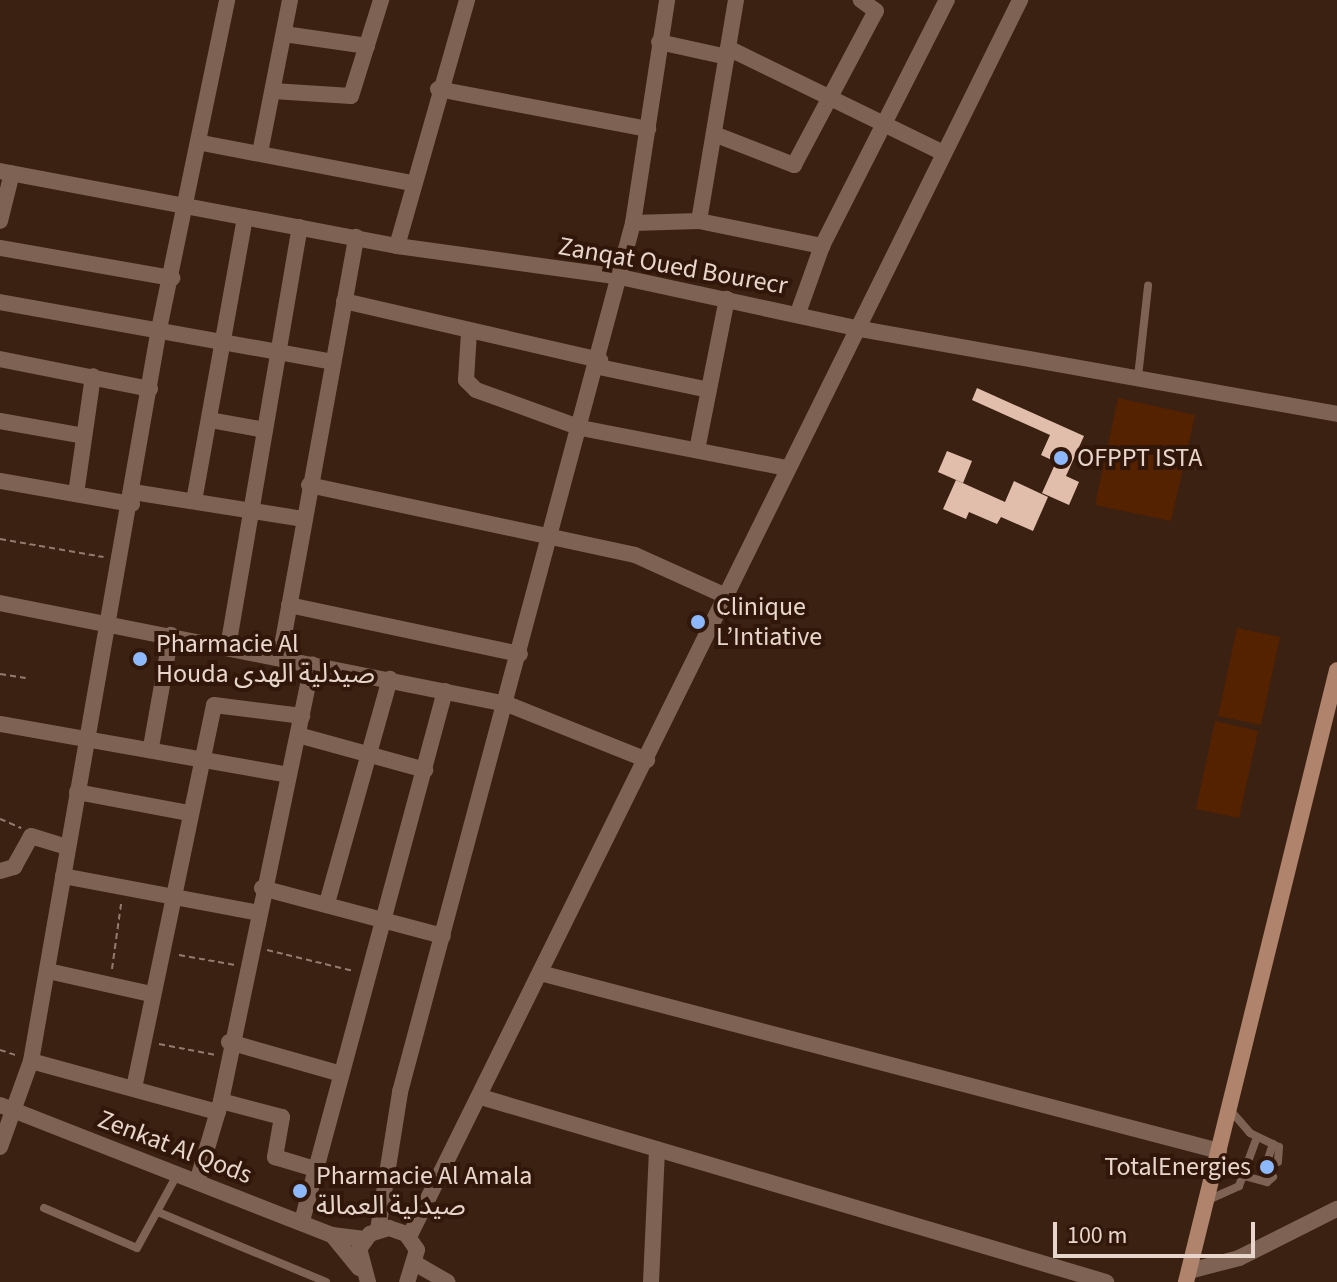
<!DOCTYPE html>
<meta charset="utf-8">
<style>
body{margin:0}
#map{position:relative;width:1337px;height:1282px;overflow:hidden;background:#3b2112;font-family:"Source Sans 3","Noto Sans Arabic",sans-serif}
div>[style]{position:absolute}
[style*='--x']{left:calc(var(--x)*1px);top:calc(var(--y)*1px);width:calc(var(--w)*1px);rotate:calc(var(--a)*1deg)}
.green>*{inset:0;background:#520}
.building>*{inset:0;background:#e1beac}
.path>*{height:2px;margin-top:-1px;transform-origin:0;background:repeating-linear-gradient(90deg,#917b6f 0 6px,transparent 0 10px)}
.service>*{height:8px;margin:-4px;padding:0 4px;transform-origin:4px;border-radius:4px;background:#7e6354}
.minor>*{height:16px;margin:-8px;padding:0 8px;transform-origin:8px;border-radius:8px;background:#7e6354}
.tertiary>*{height:16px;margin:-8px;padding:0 8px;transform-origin:8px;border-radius:8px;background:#7e6354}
.secondary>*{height:16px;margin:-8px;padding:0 8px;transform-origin:8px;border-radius:8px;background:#af836c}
.dots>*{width:22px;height:22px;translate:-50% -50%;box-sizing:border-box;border:4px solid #301709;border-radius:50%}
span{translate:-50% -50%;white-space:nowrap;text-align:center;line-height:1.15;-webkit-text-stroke:8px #301709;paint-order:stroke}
.street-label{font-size:26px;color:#e8d6cd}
.poi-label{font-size:26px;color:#e8d6cd}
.left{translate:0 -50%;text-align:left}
.right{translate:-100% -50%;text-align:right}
.scale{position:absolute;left:1053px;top:1222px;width:202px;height:36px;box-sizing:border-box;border:4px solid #e8d6cd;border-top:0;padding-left:10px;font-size:24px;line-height:28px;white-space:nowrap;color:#e8d6cd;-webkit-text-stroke:6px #301709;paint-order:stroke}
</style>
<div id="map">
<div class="green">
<div style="clip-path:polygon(1118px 398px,1195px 415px,1171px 521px,1095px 505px)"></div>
<div style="clip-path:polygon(1237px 628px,1280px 637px,1261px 725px,1218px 716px)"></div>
<div style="clip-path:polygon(1215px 721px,1258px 731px,1239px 818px,1196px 809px)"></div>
</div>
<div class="building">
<div style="clip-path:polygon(977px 388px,1084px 436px,1066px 476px,1079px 482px,1069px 505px,1042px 493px,1056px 462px,1041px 455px,1050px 435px,972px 400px)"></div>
<div style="clip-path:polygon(947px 451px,972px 461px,963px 483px,938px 472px)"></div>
<div style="clip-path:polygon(956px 480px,1005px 502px,1014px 481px,1048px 497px,1033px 531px,1001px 517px,997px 524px,969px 512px,966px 519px,943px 509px)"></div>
</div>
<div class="path">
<div style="--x:0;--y:539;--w:105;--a:9.9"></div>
<div style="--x:0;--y:674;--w:26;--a:9"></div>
<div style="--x:0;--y:819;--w:23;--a:23"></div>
<div style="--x:267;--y:950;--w:89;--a:13.6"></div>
<div style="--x:179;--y:955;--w:57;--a:10.1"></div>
<div style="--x:112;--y:969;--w:66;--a:-82.1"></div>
<div style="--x:159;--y:1044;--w:58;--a:10.9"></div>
<div style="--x:0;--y:1050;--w:19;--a:18"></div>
</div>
<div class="service">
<div style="--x:1138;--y:377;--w:92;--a:-83.7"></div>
<div style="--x:1231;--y:1111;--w:29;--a:49"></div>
<div style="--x:1250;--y:1133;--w:32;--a:26"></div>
<div style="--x:1279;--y:1147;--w:15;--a:94"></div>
<div style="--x:1268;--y:1159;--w:16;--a:-72"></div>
<div style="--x:1244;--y:1176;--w:24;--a:15"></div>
<div style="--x:1267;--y:1182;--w:8;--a:-40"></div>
<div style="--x:1208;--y:1200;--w:34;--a:-24"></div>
<div style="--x:1239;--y:1186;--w:52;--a:-69.8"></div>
<div style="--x:44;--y:1208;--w:101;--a:23.3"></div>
<div style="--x:137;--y:1248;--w:83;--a:-61.3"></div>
<div style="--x:158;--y:1212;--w:182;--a:22.6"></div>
</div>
<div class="minor">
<div style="--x:284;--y:34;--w:84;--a:8.2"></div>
<div style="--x:659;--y:42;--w:70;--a:12.4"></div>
<div style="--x:728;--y:48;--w:239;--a:26"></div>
<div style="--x:438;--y:89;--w:214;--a:10.8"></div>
<div style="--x:273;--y:91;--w:78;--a:3.7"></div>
<div style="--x:351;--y:96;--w:101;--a:-72.6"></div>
<div style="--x:714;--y:134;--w:86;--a:21.2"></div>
<div style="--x:794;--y:165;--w:174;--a:-62"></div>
<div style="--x:876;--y:11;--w:19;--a:-144"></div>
<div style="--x:202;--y:143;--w:214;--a:10.8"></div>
<div style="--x:260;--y:153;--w:156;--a:-78.9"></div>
<div style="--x:0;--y:171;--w:404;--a:10.7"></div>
<div style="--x:397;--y:246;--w:225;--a:7.9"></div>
<div style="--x:620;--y:277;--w:240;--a:12.2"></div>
<div style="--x:855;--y:328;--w:490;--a:10.1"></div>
<div style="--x:0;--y:221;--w:49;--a:-76"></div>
<div style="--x:699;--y:221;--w:224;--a:-80.5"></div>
<div style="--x:633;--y:223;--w:66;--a:-1.7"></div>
<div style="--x:699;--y:221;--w:126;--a:11.5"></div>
<div style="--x:397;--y:246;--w:256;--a:-74.1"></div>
<div style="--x:0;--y:248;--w:175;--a:9.9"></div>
<div style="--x:344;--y:301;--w:263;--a:13"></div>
<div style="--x:0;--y:302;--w:338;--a:10.2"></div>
<div style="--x:798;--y:313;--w:71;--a:-70.3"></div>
<div style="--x:822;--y:246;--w:276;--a:-63.1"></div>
<div style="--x:469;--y:332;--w:48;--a:93.6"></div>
<div style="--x:466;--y:380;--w:14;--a:45"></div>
<div style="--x:476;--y:390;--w:112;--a:19.9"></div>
<div style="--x:581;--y:428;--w:210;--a:11"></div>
<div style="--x:0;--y:359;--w:153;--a:11.3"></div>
<div style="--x:599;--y:367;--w:112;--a:11.8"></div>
<div style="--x:210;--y:420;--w:56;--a:10.3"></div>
<div style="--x:0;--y:421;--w:85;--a:10.1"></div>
<div style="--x:698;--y:445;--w:149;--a:-78.8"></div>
<div style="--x:0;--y:481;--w:134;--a:9.9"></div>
<div style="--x:309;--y:485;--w:333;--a:12.1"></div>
<div style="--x:635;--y:555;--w:100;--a:24.3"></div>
<div style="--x:133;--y:492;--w:173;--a:9"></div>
<div style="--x:76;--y:494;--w:119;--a:-81.8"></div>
<div style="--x:194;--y:501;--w:288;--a:-79.8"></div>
<div style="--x:0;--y:603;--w:517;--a:11.27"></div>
<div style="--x:507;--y:704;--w:151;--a:21.8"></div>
<div style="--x:289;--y:605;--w:236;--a:12"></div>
<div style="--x:228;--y:647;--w:426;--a:-80.3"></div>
<div style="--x:280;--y:657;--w:427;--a:-79.7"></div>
<div style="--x:0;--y:724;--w:293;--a:10"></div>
<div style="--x:298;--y:735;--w:132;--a:15.4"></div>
<div style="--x:151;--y:747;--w:114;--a:-79.9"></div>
<div style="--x:77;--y:792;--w:113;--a:10.7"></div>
<div style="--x:0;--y:871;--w:15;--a:-16"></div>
<div style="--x:14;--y:867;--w:35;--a:-61"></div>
<div style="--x:31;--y:836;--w:37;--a:17"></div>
<div style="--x:63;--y:876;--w:199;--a:10.7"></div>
<div style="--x:262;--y:888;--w:187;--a:14.9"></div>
<div style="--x:327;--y:903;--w:233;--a:-74.3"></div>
<div style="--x:48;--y:971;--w:106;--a:12.6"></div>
<div style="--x:544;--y:974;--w:698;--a:14.69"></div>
<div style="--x:229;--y:1042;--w:116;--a:15.9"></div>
<div style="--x:31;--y:1061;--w:194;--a:15.3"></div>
<div style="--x:134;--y:1088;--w:391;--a:-78.2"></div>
<div style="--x:214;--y:705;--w:89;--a:7.1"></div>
<div style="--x:481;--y:1097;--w:652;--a:16.49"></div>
<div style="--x:221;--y:1101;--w:63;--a:14.7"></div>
<div style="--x:282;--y:1117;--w:41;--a:99.9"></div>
<div style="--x:275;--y:1157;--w:42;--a:16.7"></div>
<div style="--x:0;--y:1105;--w:357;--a:21.4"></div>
<div style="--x:332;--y:1235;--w:33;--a:7"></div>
<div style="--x:0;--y:1147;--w:91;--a:-70.2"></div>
<div style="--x:31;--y:1061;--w:738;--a:-80.09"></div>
<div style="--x:158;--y:334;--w:341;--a:-78.3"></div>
<div style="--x:197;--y:1182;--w:84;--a:-73.5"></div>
<div style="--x:221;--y:1101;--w:446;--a:-78.2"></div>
<div style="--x:302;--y:1221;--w:549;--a:-74.9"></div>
<div style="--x:378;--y:1230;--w:140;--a:-80.9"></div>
<div style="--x:400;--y:1092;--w:900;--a:-74.99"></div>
<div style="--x:633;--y:223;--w:226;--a:-81.3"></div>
<div style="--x:332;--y:1235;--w:43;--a:50.7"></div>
<div style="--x:418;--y:1265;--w:34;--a:30"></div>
<div style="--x:1189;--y:1271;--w:52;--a:-14.6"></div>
<div style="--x:1239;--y:1258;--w:110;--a:-26.6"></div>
<div style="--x:651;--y:1282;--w:133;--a:-87.4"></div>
</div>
<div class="tertiary">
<div style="--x:409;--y:1237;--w:1380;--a:-63.71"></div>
<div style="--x:368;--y:1282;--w:34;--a:-105"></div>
<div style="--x:359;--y:1249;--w:19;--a:-54"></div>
<div style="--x:370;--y:1234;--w:20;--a:-18"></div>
<div style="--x:389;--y:1228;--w:18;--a:19"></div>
<div style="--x:406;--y:1234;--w:19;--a:55"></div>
<div style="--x:417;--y:1250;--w:34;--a:107"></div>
</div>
<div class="secondary">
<div style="--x:1186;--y:1282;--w:630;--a:-76.14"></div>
</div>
<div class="dots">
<div style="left:1061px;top:458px;background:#8db9fc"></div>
<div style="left:698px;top:622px;background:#8db9fc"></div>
<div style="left:140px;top:659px;background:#8db9fc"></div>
<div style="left:1267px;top:1167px;background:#8db9fc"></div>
<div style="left:300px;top:1191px;background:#8db9fc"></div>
</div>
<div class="street-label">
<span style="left:673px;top:266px;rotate:10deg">Zanqat Oued Bourecr</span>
<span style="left:175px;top:1147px;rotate:21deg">Zenkat Al Qods</span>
</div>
<div class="poi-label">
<span class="left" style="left:1077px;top:458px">OFPPT ISTA</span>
<span class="left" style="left:716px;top:622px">Clinique<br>L’Intiative</span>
<span class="left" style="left:156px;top:659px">Pharmacie Al<br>Houda صيدلية الهدى</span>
<span class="right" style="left:1251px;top:1167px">TotalEnergies</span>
<span class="left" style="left:316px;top:1191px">Pharmacie Al Amala<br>صيدلية العمالة</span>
</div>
<div class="scale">100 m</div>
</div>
